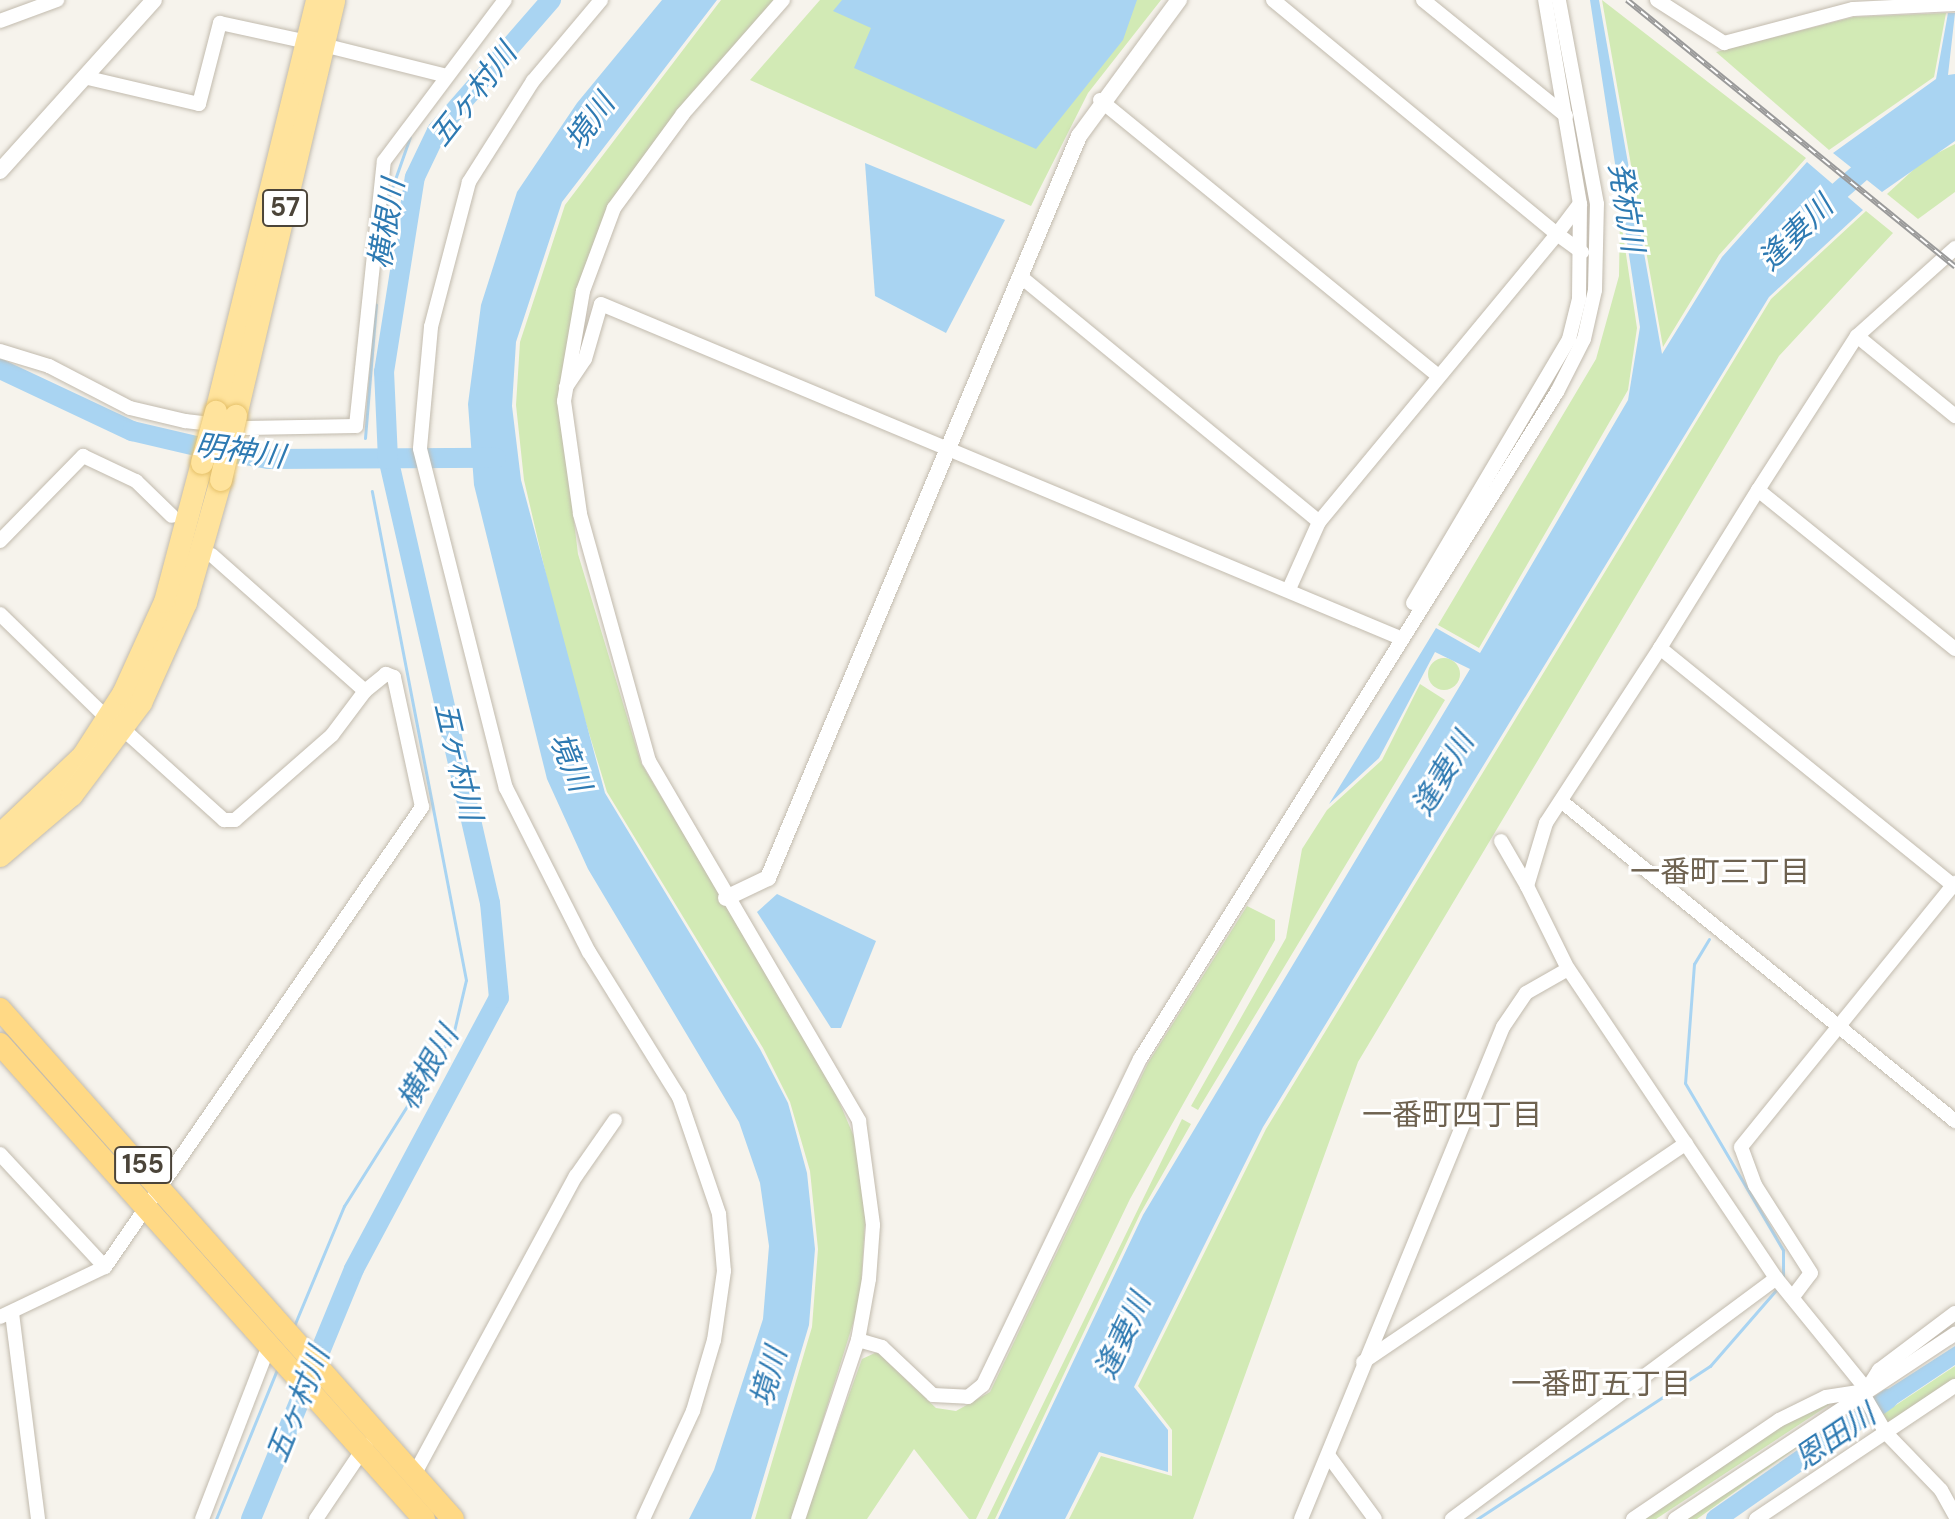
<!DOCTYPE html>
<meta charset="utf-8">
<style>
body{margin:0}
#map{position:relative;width:1955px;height:1519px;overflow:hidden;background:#f6f3ec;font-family:"DM Sans","Noto Sans JP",sans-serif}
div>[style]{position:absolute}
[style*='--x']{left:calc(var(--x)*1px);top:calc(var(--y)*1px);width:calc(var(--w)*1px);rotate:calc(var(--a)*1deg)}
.green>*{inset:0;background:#d2eab5}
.round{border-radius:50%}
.water>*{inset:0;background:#a9d4f2}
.stream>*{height:3px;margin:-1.5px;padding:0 1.5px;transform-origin:1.5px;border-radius:1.5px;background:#a9d4f2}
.river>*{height:20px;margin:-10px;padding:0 10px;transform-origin:10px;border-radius:10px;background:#a9d4f2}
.roads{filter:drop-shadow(0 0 2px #c2bbae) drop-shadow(0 0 2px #c2bbae)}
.minor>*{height:14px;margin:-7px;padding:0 7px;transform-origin:7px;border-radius:7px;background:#fff}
.tertiary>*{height:16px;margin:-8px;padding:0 8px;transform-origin:8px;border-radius:8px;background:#fff}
.primary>*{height:22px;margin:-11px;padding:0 11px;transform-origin:11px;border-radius:11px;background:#ffe39c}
.trunk>*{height:22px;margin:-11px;padding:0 11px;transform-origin:11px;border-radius:11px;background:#ffd985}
.rail>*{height:6px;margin-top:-3px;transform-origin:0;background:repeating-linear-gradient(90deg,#fff 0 9px,#9a9a9a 0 18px);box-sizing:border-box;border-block:2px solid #9a9a9a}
.bridges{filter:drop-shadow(0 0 2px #e6c16a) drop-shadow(0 0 2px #e6c16a)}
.primary-bridge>*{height:22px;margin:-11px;padding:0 11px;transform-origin:11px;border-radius:11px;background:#ffe39c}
span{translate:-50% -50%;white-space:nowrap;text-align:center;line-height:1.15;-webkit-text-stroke:6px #fff;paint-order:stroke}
.shield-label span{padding:2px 6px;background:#fff;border:2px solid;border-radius:6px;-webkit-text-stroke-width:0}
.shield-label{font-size:26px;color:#4b4439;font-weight:700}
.water-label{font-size:30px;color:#2e7ab2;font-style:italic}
.neighbourhood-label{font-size:30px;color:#6e6250}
</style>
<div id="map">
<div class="green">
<div style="clip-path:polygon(721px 0,775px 0,615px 195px,584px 273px,560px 406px,578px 554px,641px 763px,826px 1071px,861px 1153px,866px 1207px,860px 1301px,792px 1519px,755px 1519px,812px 1327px,818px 1249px,810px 1171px,790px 1102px,763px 1048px,607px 792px,563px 648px,524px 480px,516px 405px,520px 342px,565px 205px)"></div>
<div style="clip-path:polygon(820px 0,1161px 0,1088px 93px,1031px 206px,750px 80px)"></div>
<div style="clip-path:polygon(1602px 0,1806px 158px,1719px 255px,1663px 347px)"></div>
<div style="clip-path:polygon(1946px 13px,1934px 77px,1829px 150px,1716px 52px,1854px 17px)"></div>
<div style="clip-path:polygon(1955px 144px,1955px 192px,1918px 219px,1887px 194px,1924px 160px)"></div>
<div style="clip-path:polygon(1866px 211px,1893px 233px,1779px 356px,1358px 1062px,1193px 1519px,1069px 1519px,1101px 1456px,1172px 1476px,1172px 1430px,1138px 1386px,1266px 1129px,1771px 299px)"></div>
<div style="clip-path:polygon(1620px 214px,1637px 328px,1628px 390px,1479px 648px,1438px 625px,1596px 359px,1619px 276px)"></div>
<div class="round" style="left:1428px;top:658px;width:32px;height:32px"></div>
<div style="clip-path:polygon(1420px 684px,1445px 700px,1198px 1110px,1191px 1106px,1286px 938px,1302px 849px,1327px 810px,1382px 760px)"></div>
<div style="clip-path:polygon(1247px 906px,1275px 920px,1275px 940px,1130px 1199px,976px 1519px,969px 1519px,914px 1449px,867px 1519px,804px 1519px,862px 1359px,877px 1352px,936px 1408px,956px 1411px,990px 1392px,1148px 1063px)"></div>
<div style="clip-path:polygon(1182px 1119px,1191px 1124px,1140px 1214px,995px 1519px,987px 1519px)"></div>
<div style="clip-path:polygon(1955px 1366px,1955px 1383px,1888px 1428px,1881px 1415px)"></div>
<div style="clip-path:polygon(1850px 1391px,1656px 1519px,1639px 1519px,1777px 1427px)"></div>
<div style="clip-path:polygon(1863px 1400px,1697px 1519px,1687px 1519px)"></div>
</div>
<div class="water">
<div style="clip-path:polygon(662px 0,717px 0,562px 202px,516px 342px,512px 406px,521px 480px,605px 793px,760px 1049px,788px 1103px,807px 1173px,815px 1249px,809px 1325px,751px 1519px,689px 1519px,714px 1470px,763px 1319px,769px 1246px,760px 1183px,739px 1122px,588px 869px,547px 779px,474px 485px,468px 404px,481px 305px,517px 192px,577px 103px)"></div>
<div style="clip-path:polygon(842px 0,1137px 0,1123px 40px,1036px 149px,854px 68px,871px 28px,833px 11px)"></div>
<div style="clip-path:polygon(1590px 0,1599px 0,1662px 354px,1722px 257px,1807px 162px,1863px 210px,1769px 297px,1263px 1127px,1134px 1387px,1168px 1430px,1168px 1472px,1099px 1452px,1065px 1519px,998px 1519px,1143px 1215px,1470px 669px,1435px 652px,1379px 758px,1329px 804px,1436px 628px,1480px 653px,1628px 400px,1640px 327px)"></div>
<div style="clip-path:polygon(1948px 13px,1955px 13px,1948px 75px,1955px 74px,1955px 141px,1882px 192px,1833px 153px,1936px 79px)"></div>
<div style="clip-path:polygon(865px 163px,1005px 220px,946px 333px,875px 296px)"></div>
<div style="clip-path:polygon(777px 894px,876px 941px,841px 1028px,831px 1028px,757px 912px)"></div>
<div style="clip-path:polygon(1955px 1346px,1955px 1365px,1880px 1415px,1871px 1400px)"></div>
</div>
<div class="stream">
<div style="--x:386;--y:205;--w:72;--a:-70.6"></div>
<div style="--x:365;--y:438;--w:134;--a:-85.3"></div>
<div style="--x:1709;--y:939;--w:29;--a:121"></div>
<div style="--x:1694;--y:964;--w:119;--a:94.3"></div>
<div style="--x:1685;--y:1083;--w:194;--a:59.6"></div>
<div style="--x:1783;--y:1250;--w:29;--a:90"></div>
<div style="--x:294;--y:1326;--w:130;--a:-67.4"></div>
<div style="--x:344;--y:1206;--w:207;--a:-57.8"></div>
<div style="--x:454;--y:1031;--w:52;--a:-76.8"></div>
<div style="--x:466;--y:980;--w:498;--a:-100.9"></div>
<div style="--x:216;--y:1519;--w:164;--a:-67.8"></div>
<div style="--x:1477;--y:1519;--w:279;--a:-33.3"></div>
<div style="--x:1710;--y:1366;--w:102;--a:-49"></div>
</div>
<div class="river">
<div style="--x:1820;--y:208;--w:76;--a:-41.3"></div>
<div style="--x:0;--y:369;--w:146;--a:25.2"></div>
<div style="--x:132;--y:431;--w:79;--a:13.2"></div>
<div style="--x:209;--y:449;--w:60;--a:9.6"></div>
<div style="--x:268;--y:459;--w:228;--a:-0.3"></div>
<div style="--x:251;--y:1519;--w:270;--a:-67.6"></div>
<div style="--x:354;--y:1269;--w:307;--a:-61.9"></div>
<div style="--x:499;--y:998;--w:95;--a:-95.4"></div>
<div style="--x:490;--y:903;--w:456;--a:-102.9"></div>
<div style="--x:388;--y:459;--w:87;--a:-92.6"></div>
<div style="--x:384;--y:372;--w:197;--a:-81"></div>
<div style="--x:415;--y:177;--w:51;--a:-64.4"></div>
<div style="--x:437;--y:131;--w:174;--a:-49"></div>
<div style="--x:1716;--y:1519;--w:210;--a:-34.9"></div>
</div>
<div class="roads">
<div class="minor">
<div style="--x:601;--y:0;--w:106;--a:130"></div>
<div style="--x:533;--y:81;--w:120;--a:122.4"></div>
<div style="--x:469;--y:182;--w:150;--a:104.7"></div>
<div style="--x:431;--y:327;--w:122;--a:95.2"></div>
<div style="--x:420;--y:449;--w:350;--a:75.8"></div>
<div style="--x:506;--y:788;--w:184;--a:63.2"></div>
<div style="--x:589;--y:952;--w:171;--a:58.2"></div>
<div style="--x:679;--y:1097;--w:124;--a:71.1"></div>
<div style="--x:719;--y:1214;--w:57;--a:85"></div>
<div style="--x:724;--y:1271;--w:70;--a:98.2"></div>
<div style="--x:714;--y:1340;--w:74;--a:106.5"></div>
<div style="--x:693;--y:1411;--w:119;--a:114.8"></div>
<div style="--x:783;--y:0;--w:152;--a:131.3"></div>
<div style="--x:683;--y:114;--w:117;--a:126.3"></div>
<div style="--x:614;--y:208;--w:89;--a:110.5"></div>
<div style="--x:583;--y:291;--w:112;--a:99.8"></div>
<div style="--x:564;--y:401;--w:114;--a:81.9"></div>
<div style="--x:580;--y:514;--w:256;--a:74.4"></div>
<div style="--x:649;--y:761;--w:417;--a:59.7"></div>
<div style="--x:859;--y:1121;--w:105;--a:82.3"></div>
<div style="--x:873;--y:1225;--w:54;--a:94.2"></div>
<div style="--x:869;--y:1279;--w:62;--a:100.2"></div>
<div style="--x:858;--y:1340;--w:189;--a:108.5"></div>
<div style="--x:1273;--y:0;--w:368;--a:39.5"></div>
<div style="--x:1557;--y:234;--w:38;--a:-53"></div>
<div style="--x:1423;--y:0;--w:184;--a:39"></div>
<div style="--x:1657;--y:0;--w:80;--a:32.7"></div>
<div style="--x:1724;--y:43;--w:133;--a:-14.8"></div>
<div style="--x:1853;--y:9;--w:102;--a:-2.8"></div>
<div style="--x:0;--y:21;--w:61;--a:-20.2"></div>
<div style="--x:323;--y:45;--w:124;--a:14"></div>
<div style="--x:88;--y:78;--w:114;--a:13.2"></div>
<div style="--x:199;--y:104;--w:84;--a:-75.5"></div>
<div style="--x:220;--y:23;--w:89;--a:12.3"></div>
<div style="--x:1100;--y:100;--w:436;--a:39.2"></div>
<div style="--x:1020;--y:276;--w:387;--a:39.4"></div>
<div style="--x:1319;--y:522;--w:73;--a:114.1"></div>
<div style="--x:1857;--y:336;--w:132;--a:-41.9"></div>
<div style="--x:0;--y:351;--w:51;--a:17"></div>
<div style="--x:49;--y:366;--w:91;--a:27.4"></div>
<div style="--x:130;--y:408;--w:57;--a:13.3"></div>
<div style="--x:185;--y:421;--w:61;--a:6.5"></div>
<div style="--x:246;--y:428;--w:110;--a:-1"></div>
<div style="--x:356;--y:426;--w:266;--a:-84"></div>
<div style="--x:384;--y:161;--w:201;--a:-53.1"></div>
<div style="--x:566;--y:387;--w:34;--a:-56"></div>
<div style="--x:585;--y:359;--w:57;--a:-73.8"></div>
<div style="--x:601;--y:304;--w:864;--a:22.68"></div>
<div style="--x:1758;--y:490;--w:183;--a:-57.3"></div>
<div style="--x:1857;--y:336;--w:127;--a:39.2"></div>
<div style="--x:1319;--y:522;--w:374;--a:-50.4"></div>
<div style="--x:1557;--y:234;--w:31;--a:36"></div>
<div style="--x:0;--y:541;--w:119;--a:-45.7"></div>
<div style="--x:83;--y:456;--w:59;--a:25.3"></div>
<div style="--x:136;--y:481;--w:50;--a:44.2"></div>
<div style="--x:1413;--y:603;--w:307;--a:-59.4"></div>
<div style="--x:1569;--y:339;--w:41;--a:-76"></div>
<div style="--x:1579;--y:299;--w:95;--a:-89.4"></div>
<div style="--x:1580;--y:204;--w:207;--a:-99.7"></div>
<div style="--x:0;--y:614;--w:151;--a:44.2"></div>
<div style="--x:1660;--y:648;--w:186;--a:-58.2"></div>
<div style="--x:1758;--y:490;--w:253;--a:38.9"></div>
<div style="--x:124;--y:730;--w:135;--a:42"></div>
<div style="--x:224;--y:820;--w:11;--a:0"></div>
<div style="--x:235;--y:820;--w:129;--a:-41.2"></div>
<div style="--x:332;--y:735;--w:55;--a:-53.1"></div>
<div style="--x:365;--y:691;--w:205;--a:-138.4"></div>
<div style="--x:1561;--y:801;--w:508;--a:39.08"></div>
<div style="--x:1501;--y:841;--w:52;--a:60"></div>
<div style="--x:0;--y:1154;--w:154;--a:47.1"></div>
<div style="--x:1795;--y:1294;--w:26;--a:-53"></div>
<div style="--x:1811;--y:1273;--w:104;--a:-122.5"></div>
<div style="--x:1755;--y:1185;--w:40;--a:-110.2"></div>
<div style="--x:1741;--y:1147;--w:340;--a:-51"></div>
<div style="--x:12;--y:1313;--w:208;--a:82.8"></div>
<div style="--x:0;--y:1317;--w:116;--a:-25.5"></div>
<div style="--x:105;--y:1267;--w:559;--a:-55.43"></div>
<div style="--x:422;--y:807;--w:133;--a:-102.2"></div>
<div style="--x:394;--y:677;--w:9;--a:-159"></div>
<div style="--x:386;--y:674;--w:27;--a:141"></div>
<div style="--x:858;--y:1340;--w:25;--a:16"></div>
<div style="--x:882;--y:1347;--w:70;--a:43.3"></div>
<div style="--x:933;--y:1395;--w:35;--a:3"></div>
<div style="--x:968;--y:1397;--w:19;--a:-39"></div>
<div style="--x:983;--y:1385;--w:362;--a:-64.3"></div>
<div style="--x:1140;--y:1059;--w:787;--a:-57.99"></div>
<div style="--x:1557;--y:392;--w:59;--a:-63"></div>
<div style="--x:1584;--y:339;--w:50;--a:-77.3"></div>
<div style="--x:1595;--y:290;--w:86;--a:-88.7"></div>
<div style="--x:1597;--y:204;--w:208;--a:-100.6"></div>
<div style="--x:1363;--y:1362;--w:390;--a:-34.1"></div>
<div style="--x:1869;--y:1386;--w:19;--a:-58"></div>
<div style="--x:1879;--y:1370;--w:95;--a:-36.9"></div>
<div style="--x:1867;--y:1390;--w:144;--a:-129.1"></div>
<div style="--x:1776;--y:1278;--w:372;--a:-123.9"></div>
<div style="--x:1568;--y:969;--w:93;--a:-116.3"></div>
<div style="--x:1527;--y:886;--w:66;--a:-73.2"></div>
<div style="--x:1546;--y:823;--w:209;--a:-56.9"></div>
<div style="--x:1660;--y:648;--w:380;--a:39"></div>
<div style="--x:1863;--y:1394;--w:45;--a:59.5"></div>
<div style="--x:1886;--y:1433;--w:79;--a:46"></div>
<div style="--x:1941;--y:1490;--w:29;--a:61"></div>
<div style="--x:1328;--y:1455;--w:79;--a:53.7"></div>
<div style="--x:414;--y:1475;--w:340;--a:-61.6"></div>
<div style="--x:576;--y:1176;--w:68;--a:-55.1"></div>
<div style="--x:202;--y:1519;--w:186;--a:-68.9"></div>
<div style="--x:316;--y:1519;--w:89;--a:-56"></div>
<div style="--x:1301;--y:1519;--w:532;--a:-67.68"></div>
<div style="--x:1503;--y:1027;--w:41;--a:-55.9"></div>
<div style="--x:1526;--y:993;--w:48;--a:-29.7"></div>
<div style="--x:1452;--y:1519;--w:404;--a:-36.6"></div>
<div style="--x:1633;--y:1519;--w:176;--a:-34.1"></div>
<div style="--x:1779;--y:1420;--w:52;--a:-26.1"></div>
<div style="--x:1826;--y:1397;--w:38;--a:-9"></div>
<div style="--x:1675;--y:1519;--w:336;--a:-33.5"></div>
<div style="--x:1756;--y:1519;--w:239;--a:-33.8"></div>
</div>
<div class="tertiary">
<div style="--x:0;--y:171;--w:230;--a:-48"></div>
<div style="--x:726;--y:898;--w:47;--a:-25.5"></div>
<div style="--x:768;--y:878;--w:805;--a:-67.26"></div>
<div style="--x:1079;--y:136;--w:169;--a:-53.7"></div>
</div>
<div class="primary">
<div style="--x:216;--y:412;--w:424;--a:-76.2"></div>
<div style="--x:236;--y:416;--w:427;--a:-76.7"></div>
<div style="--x:0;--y:835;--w:115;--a:-43.6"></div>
<div style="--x:83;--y:756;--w:74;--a:-57.2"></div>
<div style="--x:123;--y:694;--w:101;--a:-65.5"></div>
<div style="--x:165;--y:602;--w:144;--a:-75.1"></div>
<div style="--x:0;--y:856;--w:94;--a:-40.3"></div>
<div style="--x:72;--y:795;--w:115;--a:-53.1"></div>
<div style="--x:141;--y:703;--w:110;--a:-65.8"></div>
<div style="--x:186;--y:603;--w:128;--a:-74.1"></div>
</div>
<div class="trunk">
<div style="--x:0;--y:1009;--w:682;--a:48.39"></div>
<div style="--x:0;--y:1044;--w:637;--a:48.25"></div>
</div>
</div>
<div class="rail">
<div style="--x:1627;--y:0;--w:423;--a:39.1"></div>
</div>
<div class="bridges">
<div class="primary-bridge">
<div style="--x:202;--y:463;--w:53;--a:-74.6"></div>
<div style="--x:221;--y:480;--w:66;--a:-76.8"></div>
</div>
</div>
<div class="shield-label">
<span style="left:285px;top:208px">57</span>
<span style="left:143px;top:1165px">155</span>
</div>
<div class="water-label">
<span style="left:473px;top:95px;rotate:-52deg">五ヶ村川</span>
<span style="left:590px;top:122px;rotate:-54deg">境川</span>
<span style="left:1626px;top:207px;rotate:81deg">発杭川</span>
<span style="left:387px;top:224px;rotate:-81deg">横根川</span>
<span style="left:1796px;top:233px;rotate:-45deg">逢妻川</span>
<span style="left:240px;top:451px;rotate:8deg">明神川</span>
<span style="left:458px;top:761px;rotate:77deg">五ヶ村川</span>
<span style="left:570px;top:762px;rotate:68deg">境川</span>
<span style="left:1443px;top:774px;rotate:-59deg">逢妻川</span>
<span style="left:428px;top:1068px;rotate:-60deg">横根川</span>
<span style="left:1123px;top:1336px;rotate:-65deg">逢妻川</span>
<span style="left:769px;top:1377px;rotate:-74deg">境川</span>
<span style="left:298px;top:1405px;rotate:-68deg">五ヶ村川</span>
<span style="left:1835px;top:1437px;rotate:-34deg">恩田川</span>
</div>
<div class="neighbourhood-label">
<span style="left:1720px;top:872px">一番町三丁目</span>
<span style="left:1452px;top:1115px">一番町四丁目</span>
<span style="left:1601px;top:1384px">一番町五丁目</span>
</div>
</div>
